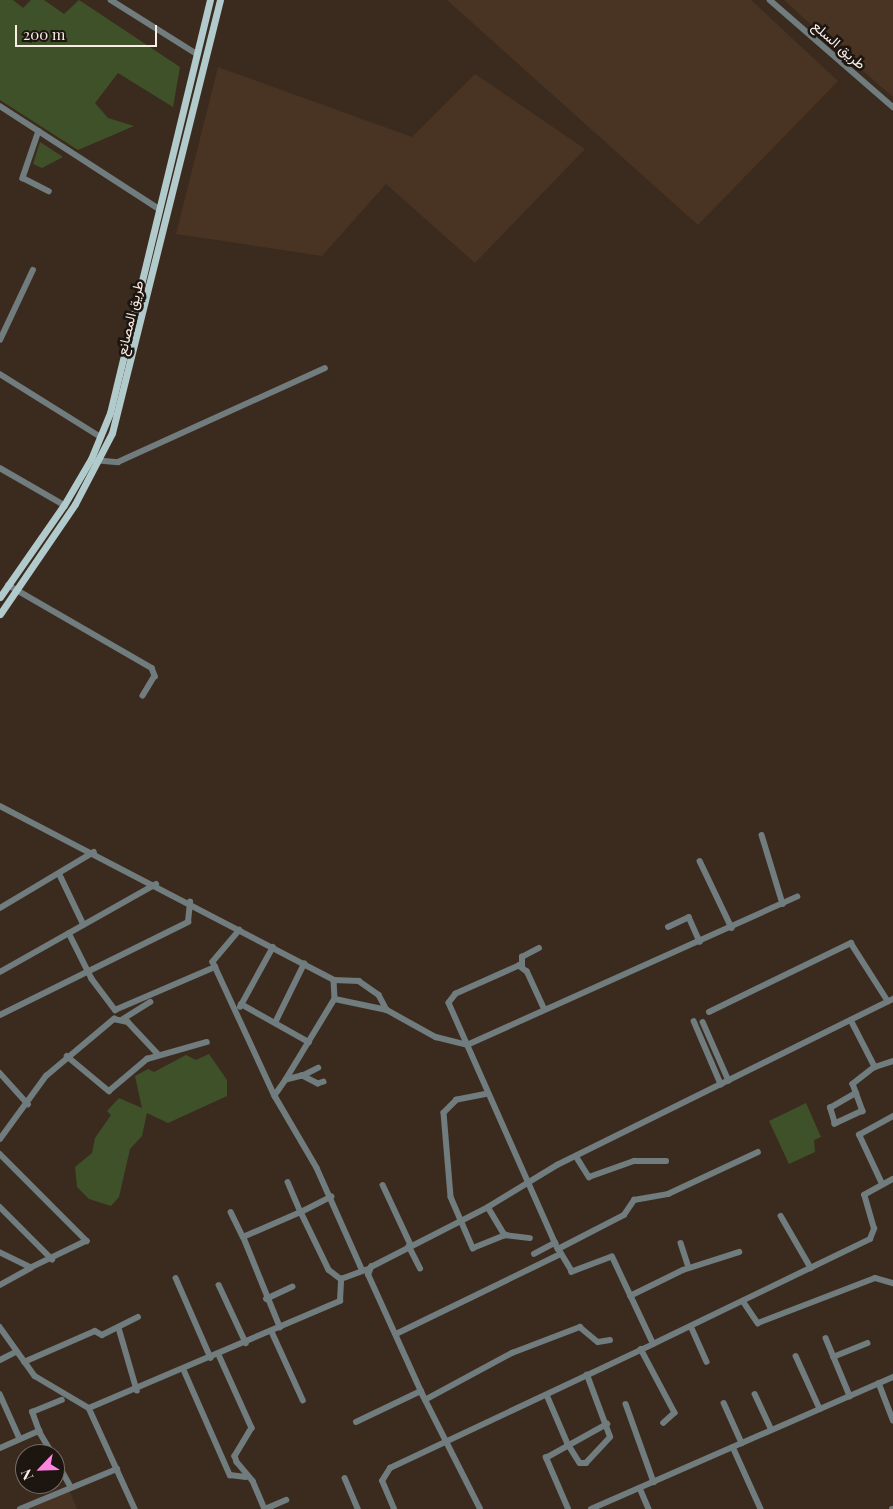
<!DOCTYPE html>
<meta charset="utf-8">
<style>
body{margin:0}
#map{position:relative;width:893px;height:1509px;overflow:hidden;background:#3b2b1f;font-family:"Playfair Display",Vazirmatn,serif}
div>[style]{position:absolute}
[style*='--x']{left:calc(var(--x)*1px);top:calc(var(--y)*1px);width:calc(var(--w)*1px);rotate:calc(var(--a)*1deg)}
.built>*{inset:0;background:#493323}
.green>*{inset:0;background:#3f5128}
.minor>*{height:5.5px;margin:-2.75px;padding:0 2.75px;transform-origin:2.75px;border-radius:2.75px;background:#707c7d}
.major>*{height:7px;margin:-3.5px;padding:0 3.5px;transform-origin:3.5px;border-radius:3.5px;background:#b1cacb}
span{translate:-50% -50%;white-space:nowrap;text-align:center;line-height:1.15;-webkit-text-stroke:5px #1d1510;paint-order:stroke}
.street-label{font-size:14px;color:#f9eee6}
.north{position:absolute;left:15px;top:1444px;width:50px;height:50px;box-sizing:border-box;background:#1d1510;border:1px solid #756c66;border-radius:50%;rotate:246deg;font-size:14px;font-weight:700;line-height:20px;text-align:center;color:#f9eee6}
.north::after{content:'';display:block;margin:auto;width:18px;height:22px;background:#ff85df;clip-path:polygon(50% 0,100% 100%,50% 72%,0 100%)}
.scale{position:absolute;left:15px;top:25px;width:142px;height:22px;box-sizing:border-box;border:2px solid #f9eee6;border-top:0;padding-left:6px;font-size:15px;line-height:18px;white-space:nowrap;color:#f9eee6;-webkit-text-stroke:4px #1d1510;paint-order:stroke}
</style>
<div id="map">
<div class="built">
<div style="clip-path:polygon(447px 0,751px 0,838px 81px,698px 225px)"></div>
<div style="clip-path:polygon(784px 0,893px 0,893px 97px,841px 52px)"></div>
<div style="clip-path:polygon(218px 67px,412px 137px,475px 74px,585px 149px,475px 263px,386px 184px,322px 256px,176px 234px)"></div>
<div style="clip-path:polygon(69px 1489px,77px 1509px,23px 1509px)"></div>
</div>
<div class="green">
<div style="clip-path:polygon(0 0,13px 0,23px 8px,31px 0,44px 0,64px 14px,79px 0,180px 67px,173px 107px,118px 73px,95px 103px,108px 118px,134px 126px,78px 150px,0 100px)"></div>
<div style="clip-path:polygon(40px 142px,63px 157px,42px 168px,33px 164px)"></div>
<div style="clip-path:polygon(209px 1054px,227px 1080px,227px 1096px,168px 1123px,147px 1113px,142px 1136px,130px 1149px,119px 1197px,111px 1206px,89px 1199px,77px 1187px,75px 1167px,92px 1153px,95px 1138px,111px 1115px,107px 1111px,119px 1098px,142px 1108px,135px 1076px,148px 1069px,154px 1072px,186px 1055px,196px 1060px)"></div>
<div style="clip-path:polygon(806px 1103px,821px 1137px,814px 1140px,815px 1152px,789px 1164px,769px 1121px)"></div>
</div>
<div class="minor">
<div style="--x:111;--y:0;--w:102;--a:32.1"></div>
<div style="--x:770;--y:0;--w:163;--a:41"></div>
<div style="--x:0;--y:106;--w:189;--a:32.9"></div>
<div style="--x:39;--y:131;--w:50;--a:108.8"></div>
<div style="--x:23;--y:178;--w:29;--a:27"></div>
<div style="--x:0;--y:340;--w:77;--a:-64.8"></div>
<div style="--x:0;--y:374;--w:119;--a:32"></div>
<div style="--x:93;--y:460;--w:25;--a:5"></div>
<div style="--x:118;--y:462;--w:227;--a:-24.4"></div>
<div style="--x:0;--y:468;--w:74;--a:30"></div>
<div style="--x:8;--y:585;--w:166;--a:30"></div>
<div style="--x:152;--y:668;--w:9;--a:69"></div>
<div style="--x:155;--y:676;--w:23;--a:121"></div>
<div style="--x:0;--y:806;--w:377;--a:27.5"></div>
<div style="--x:334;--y:980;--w:19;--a:87"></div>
<div style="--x:335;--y:999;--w:95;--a:121.2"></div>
<div style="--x:762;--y:835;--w:72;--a:73.1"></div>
<div style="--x:700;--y:861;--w:74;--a:64.5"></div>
<div style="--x:60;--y:875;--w:55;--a:64.4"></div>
<div style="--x:0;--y:908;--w:109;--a:-30.8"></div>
<div style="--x:668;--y:927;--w:23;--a:-25"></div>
<div style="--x:689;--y:917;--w:27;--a:66"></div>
<div style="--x:240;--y:930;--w:42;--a:130.2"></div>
<div style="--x:213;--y:962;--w:148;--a:65.2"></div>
<div style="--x:69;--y:933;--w:51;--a:63.4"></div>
<div style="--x:92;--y:979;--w:39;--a:53"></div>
<div style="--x:115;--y:1010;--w:109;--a:-23.3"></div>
<div style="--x:522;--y:967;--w:10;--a:-90"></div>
<div style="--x:522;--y:957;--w:19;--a:-28"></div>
<div style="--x:0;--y:972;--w:179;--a:-29.4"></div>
<div style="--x:334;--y:980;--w:25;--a:2"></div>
<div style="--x:359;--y:981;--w:24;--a:35"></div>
<div style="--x:379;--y:995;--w:17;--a:62"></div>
<div style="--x:335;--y:999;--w:53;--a:11.9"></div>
<div style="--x:387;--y:1010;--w:56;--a:28.9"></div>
<div style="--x:436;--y:1037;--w:32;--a:14"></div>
<div style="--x:467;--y:1045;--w:362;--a:-24.2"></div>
<div style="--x:241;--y:1004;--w:78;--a:29.2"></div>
<div style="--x:240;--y:1007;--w:68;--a:-61.2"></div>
<div style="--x:544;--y:1009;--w:41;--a:-114.7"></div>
<div style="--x:527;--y:972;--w:10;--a:-143"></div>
<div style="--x:519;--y:966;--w:69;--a:156"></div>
<div style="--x:456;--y:994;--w:11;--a:128"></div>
<div style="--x:449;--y:1003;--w:269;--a:66.1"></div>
<div style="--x:709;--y:1012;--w:158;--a:-25.9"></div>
<div style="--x:851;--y:943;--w:69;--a:57.5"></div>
<div style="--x:0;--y:1015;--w:210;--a:-26.3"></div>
<div style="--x:188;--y:922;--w:20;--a:-84"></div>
<div style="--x:123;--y:1019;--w:32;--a:-32"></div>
<div style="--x:851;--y:1020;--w:53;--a:62.9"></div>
<div style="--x:875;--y:1067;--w:28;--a:142"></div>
<div style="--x:853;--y:1084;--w:29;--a:70"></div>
<div style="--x:863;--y:1111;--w:31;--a:155"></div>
<div style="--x:835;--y:1124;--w:17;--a:-107"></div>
<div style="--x:830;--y:1108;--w:30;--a:-30"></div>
<div style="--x:694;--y:1021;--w:69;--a:66.8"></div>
<div style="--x:703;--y:1022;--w:64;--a:66.2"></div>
<div style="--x:275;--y:1023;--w:66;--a:-63.8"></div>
<div style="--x:67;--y:1056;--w:55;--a:39.8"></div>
<div style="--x:109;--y:1091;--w:50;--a:-40.1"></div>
<div style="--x:147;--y:1059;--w:62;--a:-15.8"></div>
<div style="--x:875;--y:1067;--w:19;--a:-18"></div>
<div style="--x:0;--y:1073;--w:42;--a:47.9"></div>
<div style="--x:302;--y:1076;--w:18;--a:-27"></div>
<div style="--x:324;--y:1082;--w:6;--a:162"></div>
<div style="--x:318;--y:1084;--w:18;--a:-153"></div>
<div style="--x:302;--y:1076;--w:16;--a:166"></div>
<div style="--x:286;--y:1080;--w:19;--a:125"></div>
<div style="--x:275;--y:1096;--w:83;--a:59.7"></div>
<div style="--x:317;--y:1168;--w:111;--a:66"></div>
<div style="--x:488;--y:1094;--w:32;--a:169"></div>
<div style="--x:457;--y:1100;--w:18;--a:135"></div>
<div style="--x:444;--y:1113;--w:84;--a:85.2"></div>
<div style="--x:451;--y:1197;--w:56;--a:66.7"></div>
<div style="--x:473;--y:1248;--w:35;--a:-22"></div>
<div style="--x:0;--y:1139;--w:78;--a:-53.9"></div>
<div style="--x:46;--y:1076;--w:89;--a:-40"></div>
<div style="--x:114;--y:1019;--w:14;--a:12"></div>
<div style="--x:128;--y:1022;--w:45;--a:46.8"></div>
<div style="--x:0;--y:1154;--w:123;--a:45"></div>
<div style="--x:87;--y:1241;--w:62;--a:154.3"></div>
<div style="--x:31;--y:1268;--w:34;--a:-154"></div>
<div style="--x:576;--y:1156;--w:25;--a:58"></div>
<div style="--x:589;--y:1177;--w:48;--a:-19.6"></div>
<div style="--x:634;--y:1161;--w:32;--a:0"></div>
<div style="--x:288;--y:1182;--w:33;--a:67"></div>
<div style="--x:301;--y:1212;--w:34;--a:-27"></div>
<div style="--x:882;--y:1184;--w:54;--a:-115.1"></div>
<div style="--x:859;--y:1135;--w:39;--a:-29"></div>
<div style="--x:383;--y:1185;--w:66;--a:65"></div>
<div style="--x:0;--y:1207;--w:74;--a:45"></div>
<div style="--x:488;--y:1207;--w:33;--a:59"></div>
<div style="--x:505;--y:1235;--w:25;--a:7"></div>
<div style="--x:231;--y:1212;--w:28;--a:64"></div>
<div style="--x:781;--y:1216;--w:60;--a:60"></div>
<div style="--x:681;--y:1243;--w:25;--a:72"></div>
<div style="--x:409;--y:1246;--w:25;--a:63"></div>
<div style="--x:534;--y:1254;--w:24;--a:-28"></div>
<div style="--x:176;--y:1278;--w:87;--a:66.4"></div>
<div style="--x:0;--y:1285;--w:35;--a:-29"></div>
<div style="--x:219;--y:1285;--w:64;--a:65"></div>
<div style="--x:630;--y:1296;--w:59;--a:-26.1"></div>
<div style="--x:683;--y:1270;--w:59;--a:-17.8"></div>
<div style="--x:266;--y:1299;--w:29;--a:-25"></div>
<div style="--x:743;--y:1301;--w:27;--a:56"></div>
<div style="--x:758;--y:1323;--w:125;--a:-21"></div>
<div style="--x:875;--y:1278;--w:19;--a:16"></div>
<div style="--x:691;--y:1326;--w:39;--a:66"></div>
<div style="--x:0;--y:1327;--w:60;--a:54.5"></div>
<div style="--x:35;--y:1376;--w:63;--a:30.7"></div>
<div style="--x:89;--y:1408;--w:111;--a:65.5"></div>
<div style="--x:119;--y:1328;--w:65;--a:73.8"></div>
<div style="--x:280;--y:1328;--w:98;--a:-112.1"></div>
<div style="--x:243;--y:1237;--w:63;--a:-23.3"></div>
<div style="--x:301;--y:1212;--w:64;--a:64.2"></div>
<div style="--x:329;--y:1270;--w:15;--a:37"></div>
<div style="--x:272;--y:1332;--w:75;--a:65.5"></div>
<div style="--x:396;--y:1334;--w:183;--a:-25.9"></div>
<div style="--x:826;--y:1338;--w:63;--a:67.5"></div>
<div style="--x:653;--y:1344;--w:241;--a:-25.8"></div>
<div style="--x:870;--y:1239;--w:11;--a:-68"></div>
<div style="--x:874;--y:1229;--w:35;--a:-106"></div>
<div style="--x:864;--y:1195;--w:33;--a:-29"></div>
<div style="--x:641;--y:1349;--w:72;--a:62"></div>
<div style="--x:675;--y:1413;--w:15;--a:138"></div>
<div style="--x:219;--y:1355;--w:80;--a:65.7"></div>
<div style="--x:252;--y:1428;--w:33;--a:121"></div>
<div style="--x:235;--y:1456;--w:6;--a:72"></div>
<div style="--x:237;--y:1462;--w:25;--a:50"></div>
<div style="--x:253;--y:1481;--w:30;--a:67"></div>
<div style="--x:796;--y:1356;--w:58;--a:65.6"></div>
<div style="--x:833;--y:1357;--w:37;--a:-22"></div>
<div style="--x:0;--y:1360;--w:18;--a:-27"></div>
<div style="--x:24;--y:1362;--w:77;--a:-23.6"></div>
<div style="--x:95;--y:1331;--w:8;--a:30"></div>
<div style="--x:102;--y:1335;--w:40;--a:-26.6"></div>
<div style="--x:184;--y:1370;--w:115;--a:66.3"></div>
<div style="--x:230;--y:1475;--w:16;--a:7"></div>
<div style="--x:879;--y:1383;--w:40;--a:69"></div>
<div style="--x:0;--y:1394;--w:49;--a:66"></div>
<div style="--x:755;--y:1394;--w:38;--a:65"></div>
<div style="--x:547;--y:1395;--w:53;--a:66.8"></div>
<div style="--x:568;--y:1444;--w:22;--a:58"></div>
<div style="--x:580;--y:1463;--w:6;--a:0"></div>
<div style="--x:586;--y:1463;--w:35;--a:-47"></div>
<div style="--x:610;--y:1437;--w:66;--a:-110.4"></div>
<div style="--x:425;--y:1400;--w:99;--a:-28.4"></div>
<div style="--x:512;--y:1353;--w:73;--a:-20.9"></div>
<div style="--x:580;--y:1327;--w:23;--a:40"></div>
<div style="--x:598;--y:1342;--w:12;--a:-9"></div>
<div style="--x:724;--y:1403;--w:44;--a:65.8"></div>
<div style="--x:626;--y:1404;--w:83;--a:70.3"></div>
<div style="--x:89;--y:1408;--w:273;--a:-23.1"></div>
<div style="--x:340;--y:1301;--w:22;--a:-87"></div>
<div style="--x:341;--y:1279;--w:30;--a:-20"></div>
<div style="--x:356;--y:1422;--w:72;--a:-25.5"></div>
<div style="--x:39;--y:1431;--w:20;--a:-110"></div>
<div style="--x:32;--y:1412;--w:32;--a:-22"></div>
<div style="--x:733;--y:1447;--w:68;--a:65.7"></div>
<div style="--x:0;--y:1448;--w:43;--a:-23.6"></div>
<div style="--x:39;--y:1431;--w:27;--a:59"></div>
<div style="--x:55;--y:1458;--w:33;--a:61"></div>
<div style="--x:345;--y:1478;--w:34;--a:67"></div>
<div style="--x:640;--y:1488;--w:23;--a:67"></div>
<div style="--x:20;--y:1509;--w:105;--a:-22.4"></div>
<div style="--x:265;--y:1509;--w:23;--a:-23"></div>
<div style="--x:394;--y:1509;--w:30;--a:-113"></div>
<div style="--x:382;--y:1481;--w:15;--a:-58"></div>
<div style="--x:390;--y:1468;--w:291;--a:-25.2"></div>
<div style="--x:653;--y:1344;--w:96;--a:-115.2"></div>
<div style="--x:612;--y:1257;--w:43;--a:159.4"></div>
<div style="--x:572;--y:1272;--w:27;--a:-121"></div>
<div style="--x:558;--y:1249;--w:74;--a:-27.3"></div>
<div style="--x:624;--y:1215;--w:18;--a:-56"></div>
<div style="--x:634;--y:1200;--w:35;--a:-10"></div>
<div style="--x:668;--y:1194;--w:99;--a:-25"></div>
<div style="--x:480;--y:1509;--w:127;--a:-116.8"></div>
<div style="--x:423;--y:1396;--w:133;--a:-114.4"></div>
<div style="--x:368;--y:1275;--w:9;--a:-69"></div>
<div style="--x:371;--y:1267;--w:131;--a:-27.1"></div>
<div style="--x:488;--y:1207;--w:81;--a:-31.3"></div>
<div style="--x:557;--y:1165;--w:375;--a:-26.3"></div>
<div style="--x:568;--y:1509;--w:56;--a:-113.3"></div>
<div style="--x:546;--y:1458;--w:70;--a:-29.1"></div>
<div style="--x:591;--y:1509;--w:330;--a:-23.6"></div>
<div style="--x:892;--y:1509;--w:1;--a:0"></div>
</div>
<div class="major">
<div style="--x:0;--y:597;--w:112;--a:-55.2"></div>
<div style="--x:64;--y:505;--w:53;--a:-59.6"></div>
<div style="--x:91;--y:459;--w:50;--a:-67.6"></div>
<div style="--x:110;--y:413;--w:425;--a:-76.4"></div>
<div style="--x:0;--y:614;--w:133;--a:-55.7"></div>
<div style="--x:75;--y:504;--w:80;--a:-62.5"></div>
<div style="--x:112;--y:433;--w:446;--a:-76"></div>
</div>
<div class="street-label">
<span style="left:839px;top:45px;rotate:41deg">طريق السلع</span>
<span style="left:130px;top:318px;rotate:-77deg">طريق المصانع</span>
</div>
<div class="north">N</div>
<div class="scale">200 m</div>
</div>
